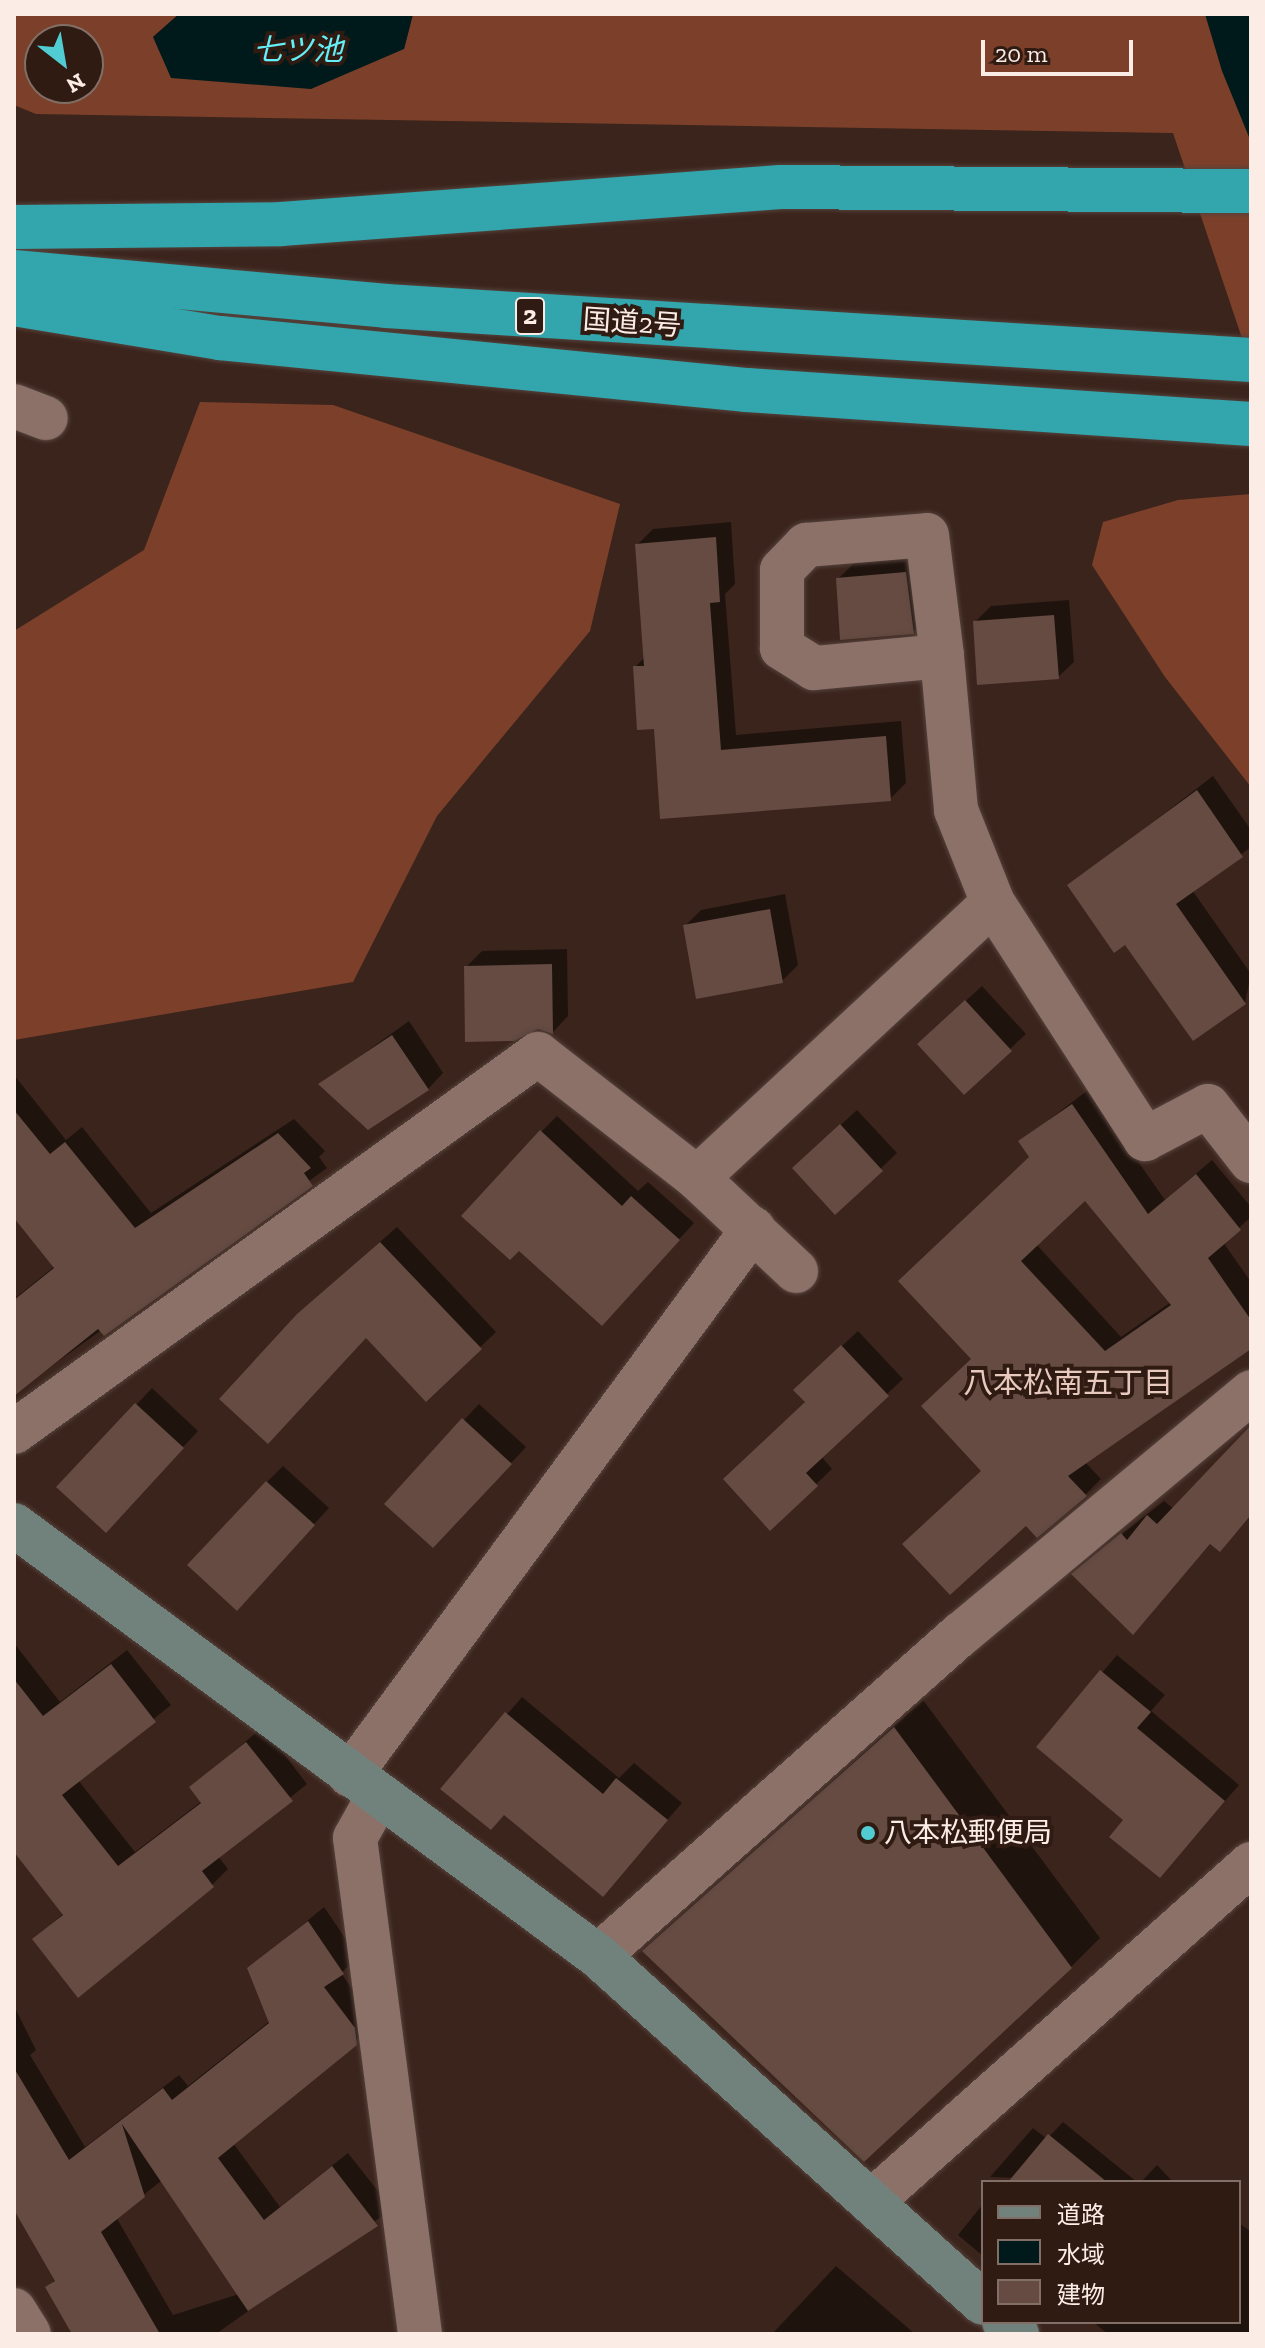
<!DOCTYPE html>
<meta charset="utf-8">
<style>
body{margin:0}
#map{position:relative;width:1265px;height:2348px;overflow:hidden;background:#3b241c;font-family:"Zilla Slab","Noto Sans JP",serif}
div>[style]{position:absolute}
[style*='--x']{left:calc(var(--x)*1px);top:calc(var(--y)*1px);width:calc(var(--w)*1px);rotate:calc(var(--a)*1deg)}
.forest>*{inset:0;background:#7c402a}
.water>*{inset:0;background:#001a1c}
.shadow>*{inset:0;background:#0007}
.building>*{inset:0;background:#654b42}
.roads{filter:drop-shadow(0 0 2px #55433c) drop-shadow(0 0 2px #55433c)}
.street>*{height:44px;margin:-22px;padding:0 22px;transform-origin:22px;border-radius:22px;background:#8c7168}
.secondary>*{height:44px;margin:-22px;padding:0 22px;transform-origin:22px;border-radius:22px;background:#71817c}
.highway>*{height:44px;margin:-22px;padding:0 22px;transform-origin:22px;border-radius:22px;background:#32a6ac}
.dots>*{width:22px;height:22px;translate:-50% -50%;box-sizing:border-box;border:4px solid #301b13;border-radius:50%}
span{translate:-50% -50%;white-space:nowrap;text-align:center;line-height:1.15;-webkit-text-stroke:8px #301b13;paint-order:stroke}
.shield-label span{padding:2px 6px;background:#301b13;border:2px solid;border-radius:6px;-webkit-text-stroke-width:0}
.shield-label{font-size:26px;color:#fbece6;font-weight:700}
.street-label{font-size:28px;color:#fbece6}
.poi-label{font-size:28px;color:#fbece6}
.left{translate:0 -50%;text-align:left}
.water-label{font-size:30px;color:#64eff7;font-style:italic}
.neighbourhood-label{font-size:30px;color:#e7c9be}
.frame{position:absolute;inset:0;border:16px solid #fbece6;pointer-events:none}
.legend{position:absolute;left:981px;top:2180px;width:260px;height:144px;box-sizing:border-box;background:#301b13;border:2px solid #816f67;margin:0;padding:10px 14px;list-style:none;font-size:24px;color:#fbece6}
.legend li{display:flex;align-items:center;gap:16px;height:40px}
.legend b{width:40px;border:2px solid #816f67}
.north{position:absolute;left:24px;top:24px;width:80px;height:80px;box-sizing:border-box;background:#301b13;border:2px solid #816f67;border-radius:50%;rotate:149deg;font-size:22px;font-weight:700;line-height:32px;text-align:center;color:#fbece6}
.north::after{content:'';display:block;margin:auto;width:28px;height:36px;background:#51ccd3;clip-path:polygon(50% 0,100% 100%,50% 72%,0 100%)}
.scale{position:absolute;left:981px;top:40px;width:152px;height:36px;box-sizing:border-box;border:4px solid #fbece6;border-top:0;padding-left:10px;font-size:24px;line-height:28px;white-space:nowrap;color:#fbece6;-webkit-text-stroke:6px #301b13;paint-order:stroke}
</style>
<div id="map">
<div class="forest">
<div style="clip-path:polygon(evenodd,14px 14px,179px 14px,153px 37px,404px 49px,413px 14px,1205px 14px,1251px 142px,1251px 365px,1173px 133px,36px 114px,14px 105px,14px 14px,40px 40px,88px 40px,88px 88px,40px 88px,40px 40px)"></div>
<div style="clip-path:polygon(200px 402px,333px 405px,620px 504px,590px 631px,437px 816px,353px 982px,14px 1040px,14px 631px,144px 550px)"></div>
<div style="clip-path:polygon(1251px 494px,1251px 787px,1165px 677px,1092px 565px,1103px 522px,1178px 500px)"></div>
</div>
<div class="water">
<div style="clip-path:polygon(179px 14px,413px 14px,404px 49px,311px 89px,171px 78px,153px 37px)"></div>
<div style="clip-path:polygon(1205px 14px,1251px 14px,1251px 142px,1222px 71px)"></div>
</div>
<div class="shadow">
<div style="clip-path:polygon(731px 522px,735px 584px,725px 594px,736px 735px,901px 721px,906px 783px,890px 799px,662px 817px,656px 727px,635px 667px,645px 657px,637px 545px,653px 529px)"></div>
<div style="clip-path:polygon(922px 557px,929px 616px,913px 632px,838px 579px,854px 563px)"></div>
<div style="clip-path:polygon(1069px 600px,1074px 662px,1058px 677px,975px 622px,991px 606px)"></div>
<div style="clip-path:polygon(1213px 776px,1251px 830px,1251px 847px,1192px 890px,1251px 974px,1245px 1003px,1126px 942px,1070px 886px)"></div>
<div style="clip-path:polygon(785px 894px,798px 965px,782px 981px,685px 926px,701px 910px)"></div>
<div style="clip-path:polygon(567px 949px,568px 1016px,553px 1032px,466px 967px,482px 951px)"></div>
<div style="clip-path:polygon(982px 986px,1026px 1034px,964px 1092px,935px 1029px)"></div>
<div style="clip-path:polygon(409px 1021px,443px 1073px,428px 1089px,321px 1084px)"></div>
<div style="clip-path:polygon(14px 1075px,66px 1140px,82px 1127px,151px 1213px,294px 1119px,325px 1151px,319px 1157px,327px 1168px,14px 1393px,14px 1299px,55px 1266px,14px 1215px)"></div>
<div style="clip-path:polygon(evenodd,1088px 1090px,1165px 1200px,1212px 1160px,1251px 1207px,1251px 1217px,1223px 1242px,1251px 1282px,1251px 1346px,1085px 1462px,1101px 1479px,1085px 1495px,983px 1471px,973px 1358px,1032px 1156px,1021px 1141px,1088px 1090px,1085px 1198px,1171px 1302px,1121px 1337px,1036px 1244px,1085px 1198px)"></div>
<div style="clip-path:polygon(857px 1110px,897px 1153px,835px 1212px,811px 1152px)"></div>
<div style="clip-path:polygon(557px 1116px,638px 1191px,648px 1182px,694px 1223px,617px 1307px,519px 1248px,541px 1132px)"></div>
<div style="clip-path:polygon(397px 1227px,496px 1332px,426px 1399px,366px 1336px,316px 1298px)"></div>
<div style="clip-path:polygon(858px 1331px,903px 1379px,821px 1456px,832px 1469px,770px 1528px,812px 1374px)"></div>
<div style="clip-path:polygon(152px 1388px,198px 1431px,121px 1514px,59px 1487px)"></div>
<div style="clip-path:polygon(479px 1404px,526px 1447px,449px 1530px,464px 1420px)"></div>
<div style="clip-path:polygon(1251px 1425px,1251px 1515px,1236px 1533px,1212px 1542px,1133px 1632px,1090px 1559px,1164px 1501px,1174px 1509px)"></div>
<div style="clip-path:polygon(283px 1466px,329px 1508px,252px 1592px,267px 1482px)"></div>
<div style="clip-path:polygon(14px 1643px,60px 1702px,127px 1650px,171px 1705px,78px 1780px,135px 1852px,202px 1801px,191px 1787px,263px 1727px,307px 1784px,218px 1856px,228px 1869px,212px 1885px,35px 1939px,64px 1913px,14px 1849px)"></div>
<div style="clip-path:polygon(1117px 1655px,1165px 1695px,1151px 1711px,1239px 1785px,1160px 1876px,1126px 1820px,1039px 1747px)"></div>
<div style="clip-path:polygon(522px 1697px,619px 1778px,634px 1763px,682px 1803px,603px 1894px,505px 1814px,443px 1788px)"></div>
<div style="clip-path:polygon(923px 1700px,1100px 1938px,1071px 1967px,644px 1951px)"></div>
<div style="clip-path:polygon(evenodd,324px 1907px,358px 1957px,341px 1973px,369px 2013px,371px 2028px,233px 2143px,280px 2207px,348px 2153px,392px 2209px,216px 2334px,122px 2334px,48px 2287px,56px 2279px,14px 2210px,14px 2006px,36px 2050px,30px 2055px,85px 2147px,179px 2075px,188px 2086px,270px 2021px,249px 1969px,324px 1907px,161px 2181px,239px 2294px,173px 2315px,116px 2217px,161px 2181px)"></div>
<div style="clip-path:polygon(1063px 2122px,1137px 2182px,990px 2177px,1033px 2128px,1047px 2139px)"></div>
<div style="clip-path:polygon(1157px 2165px,1173px 2182px,1141px 2182px)"></div>
<div style="clip-path:polygon(983px 2204px,983px 2256px,958px 2235px)"></div>
<div style="clip-path:polygon(1239px 2223px,1251px 2232px,1251px 2334px,1108px 2334px,1093px 2322px,1239px 2322px)"></div>
<div style="clip-path:polygon(836px 2266px,915px 2334px,772px 2334px)"></div>
</div>
<div class="building">
<div style="clip-path:polygon(716px 537px,720px 602px,710px 603px,721px 750px,886px 736px,891px 801px,660px 819px,654px 729px,637px 730px,633px 666px,644px 666px,635px 544px)"></div>
<div style="clip-path:polygon(906px 572px,914px 634px,840px 640px,836px 578px)"></div>
<div style="clip-path:polygon(1054px 615px,1059px 679px,977px 685px,973px 621px)"></div>
<div style="clip-path:polygon(1197px 790px,1243px 857px,1176px 904px,1246px 1004px,1193px 1041px,1125px 945px,1114px 953px,1067px 885px)"></div>
<div style="clip-path:polygon(770px 909px,783px 983px,696px 999px,683px 925px)"></div>
<div style="clip-path:polygon(552px 964px,553px 1034px,538px 1029px,514px 1041px,465px 1042px,464px 966px)"></div>
<div style="clip-path:polygon(965px 1000px,1012px 1051px,964px 1095px,917px 1044px)"></div>
<div style="clip-path:polygon(392px 1035px,429px 1090px,368px 1130px,318px 1084px)"></div>
<div style="clip-path:polygon(evenodd,1072px 1104px,1148px 1214px,1196px 1174px,1241px 1230px,1208px 1258px,1251px 1320px,1251px 1349px,1068px 1476px,1087px 1496px,1037px 1538px,1026px 1526px,950px 1595px,902px 1544px,981px 1471px,921px 1406px,971px 1359px,898px 1281px,1029px 1157px,1018px 1141px,1072px 1104px,1085px 1201px,1171px 1305px,1105px 1351px,1021px 1261px,1085px 1201px)"></div>
<div style="clip-path:polygon(14px 1110px,50px 1154px,65px 1142px,135px 1228px,278px 1133px,311px 1168px,304px 1173px,313px 1186px,104px 1336px,98px 1329px,14px 1396px,14px 1300px,54px 1268px,14px 1218px)"></div>
<div style="clip-path:polygon(840px 1124px,883px 1171px,835px 1215px,792px 1168px)"></div>
<div style="clip-path:polygon(540px 1130px,622px 1206px,631px 1196px,680px 1240px,602px 1326px,519px 1251px,510px 1260px,461px 1216px)"></div>
<div style="clip-path:polygon(380px 1242px,482px 1349px,426px 1402px,366px 1338px,268px 1444px,219px 1399px,297px 1314px)"></div>
<div style="clip-path:polygon(841px 1345px,889px 1396px,806px 1473px,818px 1486px,770px 1531px,723px 1479px,805px 1402px,793px 1390px)"></div>
<div style="clip-path:polygon(135px 1403px,184px 1448px,106px 1533px,56px 1487px)"></div>
<div style="clip-path:polygon(462px 1418px,512px 1464px,433px 1548px,384px 1504px)"></div>
<div style="clip-path:polygon(1251px 1425px,1251px 1515px,1220px 1552px,1210px 1544px,1133px 1635px,1071px 1574px,1121px 1533px,1127px 1540px,1147px 1515px,1157px 1524px)"></div>
<div style="clip-path:polygon(266px 1481px,315px 1525px,237px 1611px,187px 1565px)"></div>
<div style="clip-path:polygon(111px 1664px,156px 1722px,62px 1795px,118px 1866px,201px 1803px,189px 1787px,246px 1742px,293px 1801px,202px 1871px,214px 1887px,78px 1998px,32px 1939px,63px 1915px,14px 1852px,14px 1679px,43px 1716px)"></div>
<div style="clip-path:polygon(1100px 1670px,1151px 1712px,1137px 1728px,1225px 1801px,1160px 1878px,1109px 1837px,1123px 1820px,1036px 1747px)"></div>
<div style="clip-path:polygon(505px 1712px,603px 1794px,616px 1778px,668px 1820px,603px 1897px,504px 1815px,491px 1830px,440px 1789px)"></div>
<div style="clip-path:polygon(894px 1727px,1072px 1968px,864px 2162px,642px 1951px)"></div>
<div style="clip-path:polygon(308px 1921px,344px 1974px,324px 1987px,355px 2028px,357px 2045px,218px 2158px,264px 2220px,332px 2166px,378px 2226px,248px 2311px,122px 2124px,145px 2197px,101px 2232px,160px 2334px,72px 2334px,45px 2287px,55px 2281px,14px 2210px,14px 2068px,69px 2160px,163px 2088px,172px 2100px,269px 2023px,247px 1968px)"></div>
<div style="clip-path:polygon(1048px 2134px,1107px 2182px,1008px 2182px)"></div>
</div>
<div class="roads">
<div class="street">
<div style="--x:14;--y:406;--w:34;--a:21"></div>
<div style="--x:942;--y:656;--w:129;--a:174.6"></div>
<div style="--x:814;--y:668;--w:38;--a:-148"></div>
<div style="--x:782;--y:648;--w:78;--a:-90"></div>
<div style="--x:782;--y:570;--w:35;--a:-46"></div>
<div style="--x:806;--y:545;--w:121;--a:-4.7"></div>
<div style="--x:927;--y:535;--w:122;--a:82.9"></div>
<div style="--x:942;--y:656;--w:155;--a:84.8"></div>
<div style="--x:956;--y:810;--w:100;--a:68.3"></div>
<div style="--x:993;--y:903;--w:281;--a:57.2"></div>
<div style="--x:1145;--y:1139;--w:71;--a:-27.6"></div>
<div style="--x:1208;--y:1106;--w:70;--a:52"></div>
<div style="--x:697;--y:1178;--w:404;--a:-42.9"></div>
<div style="--x:14;--y:1432;--w:646;--a:-35.81"></div>
<div style="--x:538;--y:1054;--w:202;--a:37.9"></div>
<div style="--x:697;--y:1178;--w:136;--a:43.2"></div>
<div style="--x:350;--y:1775;--w:679;--a:-53.57"></div>
<div style="--x:379;--y:1795;--w:49;--a:119.2"></div>
<div style="--x:355;--y:1838;--w:500;--a:82.53"></div>
<div style="--x:598;--y:1956;--w:485;--a:-41.6"></div>
<div style="--x:961;--y:1634;--w:378;--a:-39.8"></div>
<div style="--x:871;--y:2202;--w:509;--a:-41.65"></div>
<div style="--x:14;--y:2310;--w:28;--a:58"></div>
</div>
<div class="secondary">
<div style="--x:14;--y:1525;--w:726;--a:36.43"></div>
<div style="--x:598;--y:1956;--w:518;--a:42.03"></div>
<div style="--x:1004;--y:2322;--w:18;--a:43"></div>
</div>
<div class="highway">
<div style="--x:14;--y:227;--w:267;--a:-0.6"></div>
<div style="--x:281;--y:224;--w:501;--a:-4.23"></div>
<div style="--x:781;--y:187;--w:470;--a:0.5"></div>
<div style="--x:14;--y:272;--w:374;--a:5.2"></div>
<div style="--x:386;--y:306;--w:867;--a:3.57"></div>
<div style="--x:14;--y:304;--w:209;--a:9.4"></div>
<div style="--x:220;--y:338;--w:530;--a:5.64"></div>
<div style="--x:747;--y:390;--w:505;--a:3.86"></div>
</div>
</div>
<div class="dots">
<div style="left:868px;top:1833px;background:#51ccd3"></div>
</div>
<div class="shield-label">
<span style="left:530px;top:316px">2</span>
</div>
<div class="street-label">
<span style="left:632px;top:323px;rotate:4deg">国道2号</span>
</div>
<div class="poi-label">
<span class="left" style="left:884px;top:1833px">八本松郵便局</span>
</div>
<div class="water-label">
<span style="left:298px;top:50px">七ツ池</span>
</div>
<div class="neighbourhood-label">
<span style="left:1068px;top:1383px">八本松南五丁目</span>
</div>
<div class="frame"></div>
<ul class="legend">
<li><b style="height:10px;background:#71817c"></b>道路</li>
<li><b style="height:22px;background:#001a1c"></b>水域</li>
<li><b style="height:22px;background:#654b42"></b>建物</li>
</ul>
<div class="north">N</div>
<div class="scale">20 m</div>
</div>
